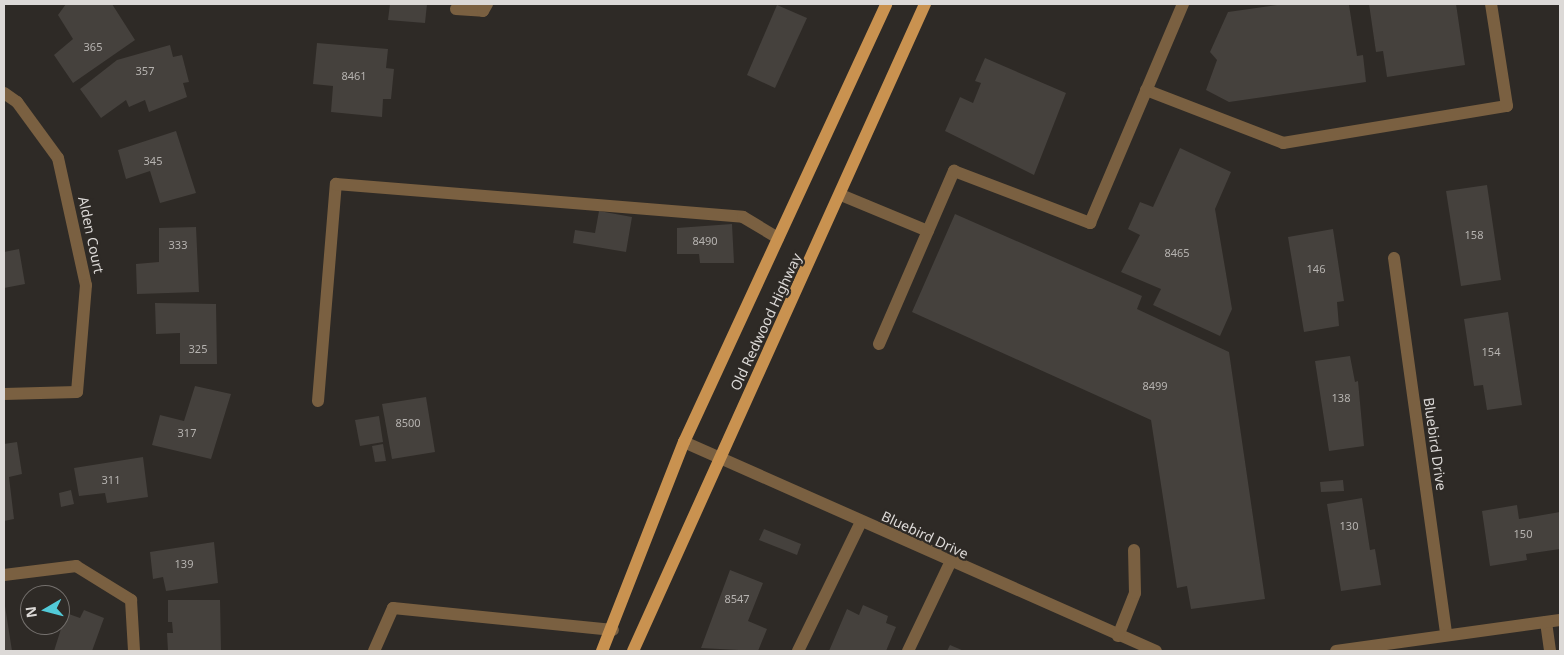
<!DOCTYPE html>
<style>
body{margin:0}
#map{position:relative;width:1564px;height:655px;overflow:hidden;background:#2e2a26;font-family:"Noto Sans",sans-serif}
div>[style]{position:absolute}
[style*='--x']{left:calc(var(--x)*1px);top:calc(var(--y)*1px);width:calc(var(--w)*1px);rotate:calc(var(--a)*1deg)}
.building>*{inset:0;background:#45413d}
.minor>*{height:12px;margin:-6px;padding:0 6px;transform-origin:6px;border-radius:6px;background:#7a6041}
.major>*{height:12px;margin:-6px;padding:0 6px;transform-origin:6px;border-radius:6px;background:#c99250}
span{translate:-50% -50%;white-space:nowrap;text-align:center;line-height:1.15;-webkit-text-stroke:4.5px #2e2a26;paint-order:stroke}
.number-label{font-size:11px;color:#b6b3b0}
.number-label span{-webkit-text-stroke-width:0}
.street-label{font-size:14px;color:#dcd9d7}
.frame{position:absolute;inset:0;border:5px solid #dcd9d7;pointer-events:none}
.north{position:absolute;left:20px;top:585px;width:50px;height:50px;box-sizing:border-box;background:#2e2a26;border:1px solid #74706d;border-radius:50%;rotate:262deg;font-size:14px;font-weight:700;line-height:20px;text-align:center;color:#dcd9d7}
.north::after{content:'';display:block;margin:auto;width:18px;height:22px;background:#52cbd9;clip-path:polygon(50% 0,100% 100%,50% 72%,0 100%)}
</style>
<div id="map">
<div class="building">
<div style="clip-path:polygon(66px 4px,112px 4px,135px 40px,73px 83px,54px 55px,73px 39px,58px 15px)"></div>
<div style="clip-path:polygon(390px 4px,427px 4px,425px 23px,388px 20px)"></div>
<div style="clip-path:polygon(1284px 4px,1349px 5px,1357px 56px,1363px 55px,1366px 82px,1229px 102px,1206px 90px,1217px 60px,1210px 52px,1228px 12px)"></div>
<div style="clip-path:polygon(1369px 4px,1456px 4px,1465px 65px,1387px 77px,1383px 51px,1376px 52px)"></div>
<div style="clip-path:polygon(777px 5px,807px 18px,775px 88px,747px 75px)"></div>
<div style="clip-path:polygon(317px 43px,388px 49px,386px 68px,394px 69px,391px 99px,383px 99px,382px 117px,331px 112px,333px 86px,313px 84px)"></div>
<div style="clip-path:polygon(170px 45px,173px 57px,182px 55px,189px 82px,183px 83px,187px 97px,149px 112px,145px 100px,129px 107px,126px 100px,101px 118px,80px 89px,117px 60px)"></div>
<div style="clip-path:polygon(985px 58px,1066px 93px,1034px 175px,945px 131px,960px 97px,973px 103px,981px 83px,975px 81px)"></div>
<div style="clip-path:polygon(176px 131px,196px 193px,160px 203px,150px 171px,126px 179px,118px 150px)"></div>
<div style="clip-path:polygon(1180px 148px,1231px 172px,1215px 209px,1232px 309px,1220px 336px,1153px 305px,1161px 289px,1121px 272px,1140px 235px,1128px 229px,1140px 202px,1153px 207px)"></div>
<div style="clip-path:polygon(1487px 185px,1501px 280px,1461px 286px,1446px 191px)"></div>
<div style="clip-path:polygon(599px 211px,632px 217px,626px 252px,573px 243px,575px 230px,595px 233px)"></div>
<div style="clip-path:polygon(955px 214px,1142px 296px,1137px 309px,1229px 352px,1265px 599px,1191px 609px,1187px 586px,1177px 588px,1151px 420px,912px 312px)"></div>
<div style="clip-path:polygon(732px 224px,734px 263px,700px 263px,699px 254px,677px 254px,677px 228px)"></div>
<div style="clip-path:polygon(196px 227px,199px 292px,137px 294px,136px 264px,159px 262px,159px 228px)"></div>
<div style="clip-path:polygon(1333px 229px,1344px 301px,1337px 302px,1339px 326px,1304px 332px,1288px 237px)"></div>
<div style="clip-path:polygon(19px 249px,25px 284px,4px 288px,4px 252px)"></div>
<div style="clip-path:polygon(155px 303px,216px 304px,217px 364px,180px 364px,180px 333px,156px 334px)"></div>
<div style="clip-path:polygon(1508px 312px,1522px 405px,1487px 410px,1483px 385px,1474px 386px,1464px 319px)"></div>
<div style="clip-path:polygon(1350px 356px,1355px 382px,1358px 381px,1364px 446px,1329px 451px,1315px 361px)"></div>
<div style="clip-path:polygon(195px 386px,231px 394px,211px 459px,152px 445px,160px 415px,184px 421px)"></div>
<div style="clip-path:polygon(426px 397px,435px 452px,392px 459px,382px 404px)"></div>
<div style="clip-path:polygon(379px 416px,383px 442px,360px 446px,355px 420px)"></div>
<div style="clip-path:polygon(17px 442px,22px 474px,9px 477px,14px 519px,4px 521px,4px 444px)"></div>
<div style="clip-path:polygon(383px 444px,386px 461px,375px 462px,372px 446px)"></div>
<div style="clip-path:polygon(143px 457px,148px 497px,107px 503px,105px 493px,79px 496px,74px 468px)"></div>
<div style="clip-path:polygon(1343px 480px,1344px 491px,1321px 492px,1320px 482px)"></div>
<div style="clip-path:polygon(71px 490px,74px 504px,61px 507px,59px 493px)"></div>
<div style="clip-path:polygon(1362px 498px,1370px 550px,1375px 549px,1381px 585px,1341px 591px,1327px 504px)"></div>
<div style="clip-path:polygon(1517px 505px,1519px 519px,1560px 512px,1560px 549px,1526px 554px,1527px 560px,1490px 566px,1482px 511px)"></div>
<div style="clip-path:polygon(764px 529px,801px 544px,797px 555px,759px 540px)"></div>
<div style="clip-path:polygon(214px 542px,218px 583px,166px 591px,163px 577px,153px 579px,150px 552px)"></div>
<div style="clip-path:polygon(730px 570px,763px 583px,748px 621px,767px 629px,758px 651px,701px 648px)"></div>
<div style="clip-path:polygon(168px 600px,220px 600px,221px 651px,168px 651px,167px 633px,173px 633px,172px 622px,168px 622px)"></div>
<div style="clip-path:polygon(863px 605px,888px 616px,886px 623px,896px 627px,886px 651px,829px 651px,847px 609px,859px 615px)"></div>
<div style="clip-path:polygon(4px 606px,5px 606px,12px 651px,4px 651px)"></div>
<div style="clip-path:polygon(84px 610px,104px 618px,92px 651px,54px 651px,66px 613px,80px 618px)"></div>
<div style="clip-path:polygon(950px 645px,964px 651px,947px 651px)"></div>
</div>
<div class="minor">
<div style="--x:456;--y:9;--w:27;--a:4"></div>
<div style="--x:483;--y:11;--w:8;--a:-60"></div>
<div style="--x:1146;--y:90;--w:147;--a:21.1"></div>
<div style="--x:1283;--y:143;--w:227;--a:-9.4"></div>
<div style="--x:1507;--y:106;--w:103;--a:-98.9"></div>
<div style="--x:4;--y:93;--w:16;--a:35"></div>
<div style="--x:17;--y:102;--w:69;--a:53.8"></div>
<div style="--x:58;--y:158;--w:130;--a:77.6"></div>
<div style="--x:86;--y:285;--w:107;--a:94.8"></div>
<div style="--x:77;--y:392;--w:73;--a:178.4"></div>
<div style="--x:841;--y:195;--w:94;--a:22.5"></div>
<div style="--x:1394;--y:258;--w:379;--a:82.1"></div>
<div style="--x:879;--y:344;--w:189;--a:-66.6"></div>
<div style="--x:954;--y:171;--w:146;--a:20.9"></div>
<div style="--x:1090;--y:223;--w:238;--a:-67"></div>
<div style="--x:318;--y:401;--w:218;--a:-85.3"></div>
<div style="--x:336;--y:184;--w:408;--a:4.6"></div>
<div style="--x:743;--y:217;--w:41;--a:31"></div>
<div style="--x:684;--y:442;--w:516;--a:23.88"></div>
<div style="--x:4;--y:575;--w:73;--a:-7.1"></div>
<div style="--x:76;--y:566;--w:65;--a:31.7"></div>
<div style="--x:131;--y:600;--w:51;--a:86.6"></div>
<div style="--x:1546;--y:622;--w:29;--a:82"></div>
<div style="--x:1118;--y:636;--w:46;--a:-68.4"></div>
<div style="--x:1135;--y:593;--w:43;--a:-91.3"></div>
<div style="--x:374;--y:651;--w:47;--a:-66.2"></div>
<div style="--x:393;--y:608;--w:221;--a:5.7"></div>
<div style="--x:798;--y:651;--w:144;--a:-64"></div>
<div style="--x:908;--y:651;--w:98;--a:-64.5"></div>
<div style="--x:1336;--y:651;--w:226;--a:-7.9"></div>
</div>
<div class="major">
<div style="--x:602;--y:651;--w:225;--a:-68.6"></div>
<div style="--x:684;--y:442;--w:482;--a:-65.2"></div>
<div style="--x:633;--y:651;--w:710;--a:-65.71"></div>
</div>
<div class="number-label">
<span style="left:93px;top:47px">365</span>
<span style="left:145px;top:71px">357</span>
<span style="left:354px;top:76px">8461</span>
<span style="left:153px;top:161px">345</span>
<span style="left:1474px;top:235px">158</span>
<span style="left:705px;top:241px">8490</span>
<span style="left:178px;top:245px">333</span>
<span style="left:1177px;top:253px">8465</span>
<span style="left:1316px;top:269px">146</span>
<span style="left:198px;top:349px">325</span>
<span style="left:1491px;top:352px">154</span>
<span style="left:1155px;top:386px">8499</span>
<span style="left:1341px;top:398px">138</span>
<span style="left:408px;top:423px">8500</span>
<span style="left:187px;top:433px">317</span>
<span style="left:111px;top:480px">311</span>
<span style="left:1349px;top:526px">130</span>
<span style="left:1523px;top:534px">150</span>
<span style="left:184px;top:564px">139</span>
<span style="left:737px;top:599px">8547</span>
</div>
<div class="street-label">
<span style="left:91px;top:235px;rotate:78deg">Alden Court</span>
<span style="left:766px;top:322px;rotate:-65deg">Old Redwood Highway</span>
<span style="left:1435px;top:444px;rotate:82deg">Bluebird Drive</span>
<span style="left:925px;top:535px;rotate:25deg">Bluebird Drive</span>
</div>
<div class="frame"></div>
<div class="north">N</div>
</div>
